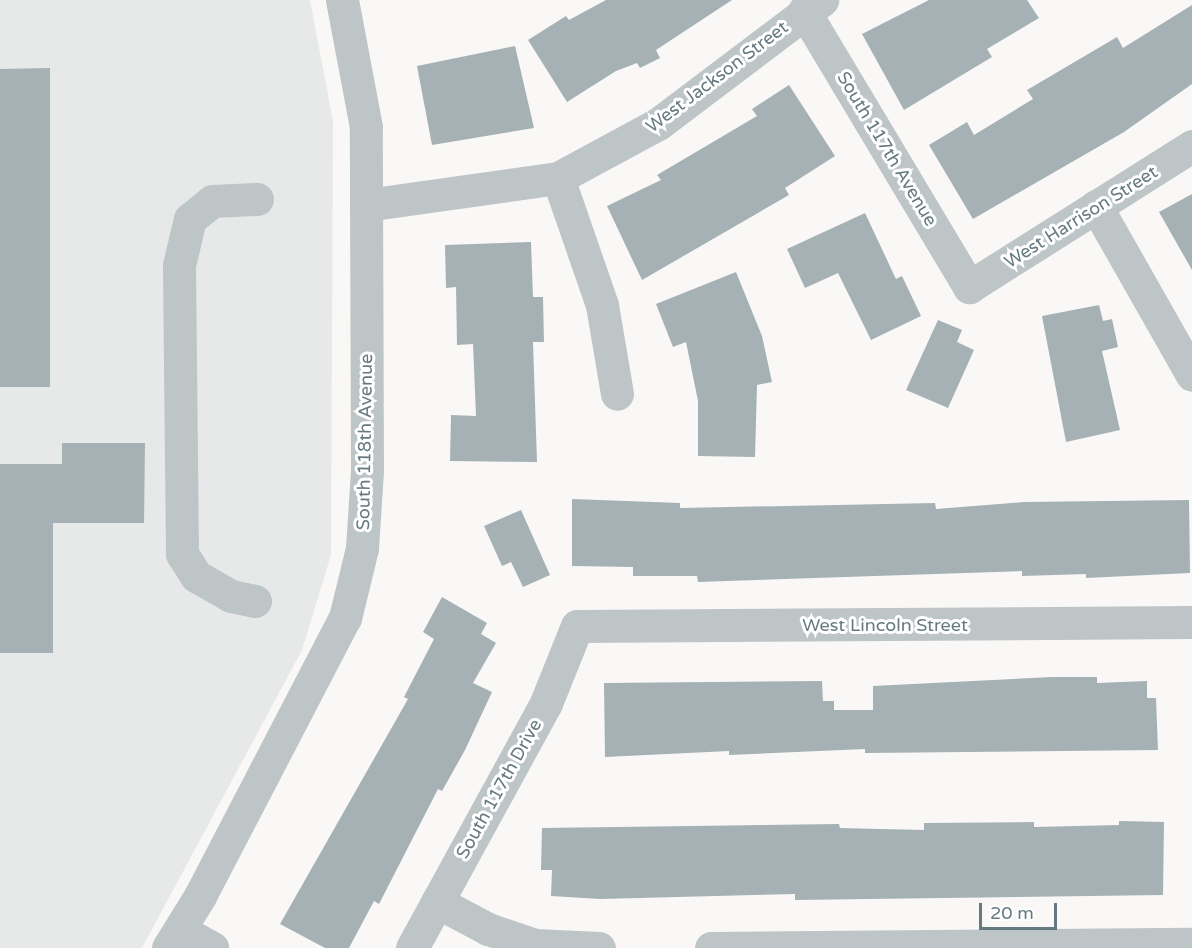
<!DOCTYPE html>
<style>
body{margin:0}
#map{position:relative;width:1192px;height:948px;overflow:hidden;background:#f9f8f7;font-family:"Varela Round",sans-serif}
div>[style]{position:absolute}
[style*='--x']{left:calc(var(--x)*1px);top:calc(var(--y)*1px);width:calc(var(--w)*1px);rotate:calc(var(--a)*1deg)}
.built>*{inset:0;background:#e7e8e8}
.building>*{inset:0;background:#a5b1b4}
.minor>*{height:33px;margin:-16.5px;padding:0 16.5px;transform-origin:16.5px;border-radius:16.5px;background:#bec5c6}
span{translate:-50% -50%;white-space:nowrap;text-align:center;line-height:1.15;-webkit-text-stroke:6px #fff;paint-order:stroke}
.street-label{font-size:18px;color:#657a80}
.scale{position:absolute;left:979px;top:903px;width:78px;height:27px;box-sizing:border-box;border:3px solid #657a80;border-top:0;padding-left:8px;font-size:18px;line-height:21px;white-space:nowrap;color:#657a80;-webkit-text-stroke:4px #fff;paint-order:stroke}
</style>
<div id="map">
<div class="built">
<div style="clip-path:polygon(0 0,310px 0,333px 121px,331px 555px,302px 650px,142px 948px,0 948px)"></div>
</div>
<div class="building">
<div style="clip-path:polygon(606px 0,732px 0,656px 50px,660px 58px,640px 68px,637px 63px,616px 71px,567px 102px,528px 40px,566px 16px,569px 20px)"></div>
<div style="clip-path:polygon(929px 0,1027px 0,1039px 18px,987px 49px,992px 57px,904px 110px,862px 34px)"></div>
<div style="clip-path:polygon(1192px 5px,1192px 84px,1124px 132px,973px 219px,929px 145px,967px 122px,974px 135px,1033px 99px,1027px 90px,1066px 67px,1117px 37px,1123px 48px)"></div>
<div style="clip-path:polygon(515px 46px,534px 128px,432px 145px,417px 66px)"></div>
<div style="clip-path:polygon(50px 68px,50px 387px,0 387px,0 69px)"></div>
<div style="clip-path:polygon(789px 85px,835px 156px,785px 188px,789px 195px,642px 280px,607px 206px,661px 180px,657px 175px,757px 116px,752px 109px)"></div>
<div style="clip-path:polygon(1192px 194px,1192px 270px,1159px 212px)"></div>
<div style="clip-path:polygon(865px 213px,896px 279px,902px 276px,921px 316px,871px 340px,838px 273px,805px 288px,787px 249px)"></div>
<div style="clip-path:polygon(531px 242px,533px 297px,543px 297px,544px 342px,533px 342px,537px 462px,450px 461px,451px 415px,476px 416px,473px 344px,457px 345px,456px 287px,446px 288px,445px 245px)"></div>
<div style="clip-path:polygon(736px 272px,762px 336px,772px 382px,757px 385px,755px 457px,698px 456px,698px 401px,686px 342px,673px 347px,656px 304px)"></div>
<div style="clip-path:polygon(1099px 305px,1103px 321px,1112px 319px,1118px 347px,1102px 351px,1120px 430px,1066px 442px,1042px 316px)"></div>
<div style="clip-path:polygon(938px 320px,962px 330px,957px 342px,974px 350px,948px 408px,906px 390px)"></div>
<div style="clip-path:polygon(62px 443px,145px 443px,144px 523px,53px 523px,53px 653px,0 653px,0 464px,62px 464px)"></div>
<div style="clip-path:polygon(572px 499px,680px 503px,680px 508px,935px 503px,936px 509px,1024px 502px,1189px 500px,1190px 573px,1086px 578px,1086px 574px,1022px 576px,1022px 571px,698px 582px,697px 576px,633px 576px,633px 567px,572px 566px)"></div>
<div style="clip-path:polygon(521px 510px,550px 575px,523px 587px,511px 562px,502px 566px,484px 526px)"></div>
<div style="clip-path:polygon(442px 597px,487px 623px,481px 634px,496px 643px,473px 683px,492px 692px,465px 750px,442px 791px,438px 789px,379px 904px,374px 901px,349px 948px,325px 948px,280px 924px,408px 699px,404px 697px,434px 639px,423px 632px)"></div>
<div style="clip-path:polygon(1052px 677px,1097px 677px,1097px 683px,1147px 681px,1147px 698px,1156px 698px,1158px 750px,865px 753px,865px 749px,729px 755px,729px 751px,605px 757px,604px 683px,822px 681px,823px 701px,834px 701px,834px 710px,873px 710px,873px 686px)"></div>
<div style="clip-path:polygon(1119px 821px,1164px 822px,1163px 895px,795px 900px,795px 894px,600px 899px,551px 896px,552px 870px,541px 870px,542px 828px,839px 824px,840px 828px,924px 830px,924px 823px,1034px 822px,1034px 827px,1119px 825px)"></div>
</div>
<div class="minor">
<div style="--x:804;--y:11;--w:322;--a:59.1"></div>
<div style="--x:969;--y:287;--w:264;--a:-32.3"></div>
<div style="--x:558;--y:178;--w:134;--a:70.9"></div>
<div style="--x:602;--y:305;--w:90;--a:80.4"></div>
<div style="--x:366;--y:205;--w:194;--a:-8"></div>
<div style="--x:558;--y:178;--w:114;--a:-28.4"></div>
<div style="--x:658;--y:124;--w:206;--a:-37.1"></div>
<div style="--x:1096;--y:206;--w:194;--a:60.4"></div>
<div style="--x:255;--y:601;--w:25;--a:-168"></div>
<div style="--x:231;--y:596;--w:40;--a:-150.3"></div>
<div style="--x:196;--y:576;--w:26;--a:-122"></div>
<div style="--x:182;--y:554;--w:289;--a:-90.6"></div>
<div style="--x:179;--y:265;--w:47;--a:-76.6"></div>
<div style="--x:190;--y:219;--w:28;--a:-39"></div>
<div style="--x:212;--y:201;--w:45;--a:-2.5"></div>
<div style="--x:437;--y:902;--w:58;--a:27.9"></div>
<div style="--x:488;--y:929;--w:50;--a:18.8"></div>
<div style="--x:535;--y:945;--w:64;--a:2.7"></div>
<div style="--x:180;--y:930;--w:37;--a:29"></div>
<div style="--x:168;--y:948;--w:61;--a:-58.4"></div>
<div style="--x:200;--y:896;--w:314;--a:-62.5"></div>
<div style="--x:345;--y:618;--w:72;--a:-76.3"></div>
<div style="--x:362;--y:548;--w:78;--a:-86.3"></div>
<div style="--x:367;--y:470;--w:343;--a:-90.2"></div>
<div style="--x:366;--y:127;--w:129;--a:-100.7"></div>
<div style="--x:412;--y:948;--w:279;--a:-61.3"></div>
<div style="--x:546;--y:703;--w:83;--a:-68.1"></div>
<div style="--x:577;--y:626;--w:615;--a:-0.37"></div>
<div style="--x:711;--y:948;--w:481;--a:-0.5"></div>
</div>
<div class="street-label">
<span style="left:717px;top:77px;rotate:-37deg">West Jackson Street</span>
<span style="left:887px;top:149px;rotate:59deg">South 117th Avenue</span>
<span style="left:1081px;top:217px;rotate:-32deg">West Harrison Street</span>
<span style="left:365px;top:442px;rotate:-89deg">South 118th Avenue</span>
<span style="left:885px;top:625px">West Lincoln Street</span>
<span style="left:499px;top:789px;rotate:-61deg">South 117th Drive</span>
</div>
<div class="scale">20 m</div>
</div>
